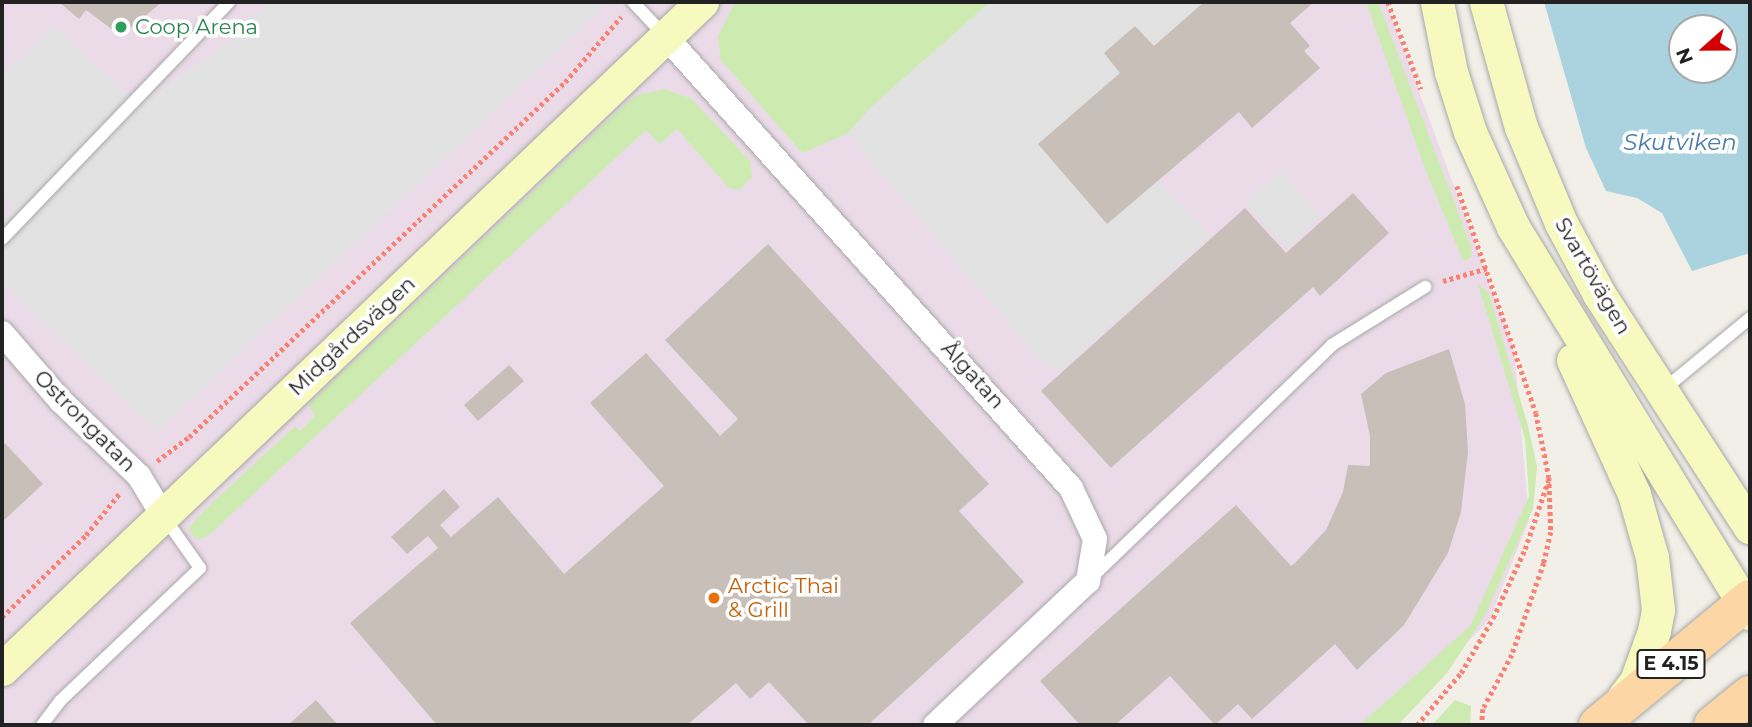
<!DOCTYPE html>
<meta charset="utf-8">
<style>
body{margin:0}
#map{position:relative;width:1752px;height:727px;overflow:hidden;background:#f2efe9;font-family:Montserrat,sans-serif}
div>[style]{position:absolute}
[style*='--x']{left:calc(var(--x)*1px);top:calc(var(--y)*1px);width:calc(var(--w)*1px);rotate:calc(var(--a)*1deg)}
.industrial>*{inset:0;background:#ebdbe8}
.grass>*{inset:0;background:#cdebb0}
.parking>*{inset:0;background:#e2e2e2}
.water>*{inset:0;background:#aad3df}
.building>*{inset:0;background:#c7bfb8}
.path>*{height:4.5px;margin-top:-2.25px;transform-origin:0;background:repeating-linear-gradient(90deg,#fa8072 0 3.5px,transparent 0 7px)}
.roads{filter:drop-shadow(0 0 2px #a9a9a9) drop-shadow(0 0 2px #a9a9a9)}
.lane>*{height:12px;margin:-6px;padding:0 6px;transform-origin:6px;border-radius:6px;background:#fff}
.street>*{height:24px;margin:-12px;padding:0 12px;transform-origin:12px;border-radius:12px;background:#fff}
.secondary>*{height:33px;margin:-16.5px;padding:0 16.5px;transform-origin:16.5px;border-radius:16.5px;background:#f7fabf}
.primary>*{height:38px;margin:-19px;padding:0 19px;transform-origin:19px;border-radius:19px;background:#fcd6a4}
.dots>*{width:19px;height:19px;translate:-50% -50%;box-sizing:border-box;border:4px solid #fff;border-radius:50%}
span{translate:-50% -50%;white-space:nowrap;text-align:center;line-height:1.15;-webkit-text-stroke:7px #fff;paint-order:stroke}
.shield-label span{padding:2px 5px;background:#fff;border:2px solid;border-radius:5px;-webkit-text-stroke-width:0}
.shield-label{font-size:19px;color:#222;font-weight:700}
.leisure-label{font-size:21px;color:#27864d}
.left{translate:0 -50%;text-align:left}
.street-label{font-size:21px;color:#222}
.food-label{font-size:21px;color:#c56008}
.water-label{font-size:23px;color:#4a7aab;font-style:italic}
.frame{position:absolute;inset:0;border:4px solid #222;pointer-events:none}
.north{position:absolute;left:1668px;top:14px;width:70px;height:70px;box-sizing:border-box;background:#fff;border:2px solid #a7a7a7;border-radius:50%;rotate:249deg;font-size:19px;font-weight:700;line-height:28px;text-align:center;color:#222}
.north::after{content:'';display:block;margin:auto;width:24px;height:32px;background:#d40000;clip-path:polygon(50% 0,100% 100%,50% 72%,0 100%)}
</style>
<div id="map">
<div class="industrial">
<div style="clip-path:polygon(2px 2px,1386px 2px,1514px 349px,1529px 520px,1489px 621px,1382px 725px,2px 725px)"></div>
</div>
<div class="grass">
<div style="clip-path:polygon(735px 2px,990px 2px,870px 108px,847px 134px,802px 153px,721px 60px,718px 36px)"></div>
<div style="clip-path:polygon(1366px 2px,1378px 2px,1471px 246px,1472px 256px,1467px 260px,1463px 261px,1424px 166px)"></div>
<div style="clip-path:polygon(665px 89px,692px 99px,750px 161px,752px 177px,739px 190px,729px 188px,677px 129px,660px 144px,646px 130px,208px 536px,198px 540px,192px 535px,189px 527px,210px 505px,295px 426px,300px 431px,315px 416px,309px 404px,624px 105px,637px 95px)"></div>
<div style="clip-path:polygon(1478px 284px,1489px 293px,1528px 426px,1537px 466px,1533px 509px,1484px 617px,1447px 673px,1398px 725px,1360px 725px,1470px 626px,1529px 496px,1525px 439px)"></div>
<div style="clip-path:polygon(1455px 700px,1471px 706px,1470px 725px,1432px 725px)"></div>
</div>
<div class="parking">
<div style="clip-path:polygon(266px 2px,609px 2px,157px 432px,2px 282px,2px 219px,15px 207px,2px 193px,2px 75px,53px 26px,139px 103px,212px 55px)"></div>
<div style="clip-path:polygon(990px 2px,1204px 2px,1154px 46px,1135px 27px,1104px 53px,1120px 73px,1039px 144px,1107px 224px,1158px 180px,1210px 236px,1060px 371px,1038px 358px,847px 134px,870px 108px)"></div>
<div style="clip-path:polygon(1281px 170px,1321px 216px,1287px 249px,1245px 203px)"></div>
</div>
<div class="water">
<div style="clip-path:polygon(evenodd,1544px 2px,1750px 2px,1750px 253px,1692px 271px,1662px 213px,1637px 198px,1606px 191px,1586px 148px,1544px 2px,1682px 28px,1724px 28px,1724px 70px,1682px 70px,1682px 28px)"></div>
</div>
<div class="building">
<div style="clip-path:polygon(59px 2px,162px 2px,121px 36px,86px 10px,79px 19px)"></div>
<div style="clip-path:polygon(1204px 2px,1314px 2px,1290px 23px,1310px 46px,1304px 51px,1320px 68px,1252px 128px,1239px 112px,1107px 224px,1038px 144px,1120px 73px,1104px 53px,1135px 26px,1154px 46px)"></div>
<div style="clip-path:polygon(1353px 193px,1389px 233px,1320px 296px,1313px 287px,1111px 468px,1041px 391px,1245px 208px,1286px 253px)"></div>
<div style="clip-path:polygon(768px 244px,989px 484px,959px 511px,1024px 582px,868px 725px,809px 725px,769px 682px,750px 699px,736px 683px,687px 725px,437px 725px,350px 623px,438px 548px,428px 536px,407px 554px,391px 537px,444px 489px,460px 507px,440px 525px,451px 537px,498px 497px,564px 574px,664px 486px,590px 403px,646px 353px,720px 436px,738px 419px,665px 340px)"></div>
<div style="clip-path:polygon(1449px 349px,1465px 404px,1468px 452px,1461px 512px,1448px 553px,1404px 625px,1357px 670px,1335px 644px,1252px 719px,1238px 704px,1215px 725px,1170px 676px,1115px 725px,1080px 725px,1040px 681px,1236px 505px,1291px 566px,1295px 563px,1326px 530px,1343px 492px,1348px 465px,1370px 466px,1370px 436px,1361px 394px,1386px 373px)"></div>
<div style="clip-path:polygon(509px 365px,524px 381px,478px 421px,464px 405px)"></div>
<div style="clip-path:polygon(2px 440px,43px 484px,2px 522px)"></div>
<div style="clip-path:polygon(316px 700px,338px 725px,288px 725px)"></div>
</div>
<div class="path">
<div style="--x:1388;--y:2;--w:93;--a:69.2"></div>
<div style="--x:1457;--y:186;--w:240;--a:70.8"></div>
<div style="--x:1536;--y:413;--w:65;--a:78.5"></div>
<div style="--x:1549;--y:477;--w:55;--a:87.9"></div>
<div style="--x:1551;--y:532;--w:32;--a:103"></div>
<div style="--x:1544;--y:563;--w:97;--a:109.2"></div>
<div style="--x:1512;--y:655;--w:61;--a:118.2"></div>
<div style="--x:1483;--y:709;--w:16;--a:94"></div>
<div style="--x:1443;--y:281;--w:47;--a:-16.1"></div>
<div style="--x:157;--y:461;--w:40;--a:-37"></div>
<div style="--x:189;--y:437;--w:517;--a:-43.35"></div>
<div style="--x:565;--y:82;--w:86;--a:-49.3"></div>
<div style="--x:2;--y:617;--w:117;--a:-44.3"></div>
<div style="--x:86;--y:535;--w:53;--a:-51.2"></div>
<div style="--x:1417;--y:725;--w:68;--a:-49.8"></div>
<div style="--x:1461;--y:673;--w:64;--a:-59.8"></div>
<div style="--x:1493;--y:618;--w:76;--a:-65.1"></div>
<div style="--x:1525;--y:549;--w:72;--a:-71.3"></div>
</div>
<div class="roads">
<div class="lane">
<div style="--x:633;--y:2;--w:47;--a:46.7"></div>
<div style="--x:2;--y:239;--w:328;--a:-46.2"></div>
<div style="--x:1663;--y:390;--w:113;--a:-39.6"></div>
<div style="--x:1091;--y:578;--w:335;--a:-44"></div>
<div style="--x:1332;--y:345;--w:110;--a:-31.9"></div>
<div style="--x:42;--y:725;--w:30;--a:-53"></div>
<div style="--x:60;--y:701;--w:193;--a:-43.5"></div>
<div style="--x:200;--y:568;--w:62;--a:-125.2"></div>
</div>
<div class="street">
<div style="--x:665;--y:36;--w:608;--a:48.07"></div>
<div style="--x:1071;--y:488;--w:56;--a:64.8"></div>
<div style="--x:1095;--y:539;--w:43;--a:99.5"></div>
<div style="--x:1088;--y:581;--w:210;--a:136.7"></div>
<div style="--x:2;--y:333;--w:90;--a:49.1"></div>
<div style="--x:61;--y:401;--w:108;--a:43.9"></div>
<div style="--x:139;--y:476;--w:44;--a:58.8"></div>
</div>
<div class="secondary">
<div style="--x:1437;--y:2;--w:71;--a:78.7"></div>
<div style="--x:1451;--y:72;--w:63;--a:72.4"></div>
<div style="--x:1470;--y:132;--w:104;--a:65.6"></div>
<div style="--x:1513;--y:227;--w:453;--a:58.5"></div>
<div style="--x:1486;--y:2;--w:130;--a:74.4"></div>
<div style="--x:1521;--y:127;--w:104;--a:67.4"></div>
<div style="--x:1561;--y:223;--w:81;--a:61.8"></div>
<div style="--x:1599;--y:294;--w:278;--a:57.1"></div>
<div style="--x:1573;--y:360;--w:147;--a:65.5"></div>
<div style="--x:1634;--y:494;--w:66;--a:74.1"></div>
<div style="--x:1652;--y:557;--w:53;--a:83.5"></div>
<div style="--x:1658;--y:610;--w:21;--a:101"></div>
<div style="--x:1654;--y:631;--w:53;--a:109.8"></div>
<div style="--x:1636;--y:681;--w:21;--a:127"></div>
<div style="--x:2;--y:669;--w:967;--a:-43.62"></div>
</div>
<div class="primary">
<div style="--x:1598;--y:725;--w:197;--a:-39.7"></div>
<div style="--x:1713;--y:725;--w:48;--a:-39"></div>
</div>
</div>
<div class="dots">
<div style="left:121px;top:27px;background:#2e9e5b"></div>
<div style="left:714px;top:598px;background:#e8710a"></div>
</div>
<div class="shield-label">
<span style="left:1671px;top:664px">E 4.15</span>
</div>
<div class="leisure-label">
<span class="left" style="left:135px;top:27px">Coop Arena</span>
</div>
<div class="street-label">
<span style="left:1593px;top:276px;rotate:60deg">Svartövägen</span>
<span style="left:352px;top:336px;rotate:-43deg">Midgårdsvägen</span>
<span style="left:973px;top:375px;rotate:48deg">Ålgatan</span>
<span style="left:85px;top:421px;rotate:45deg">Ostrongatan</span>
</div>
<div class="food-label">
<span class="left" style="left:728px;top:598px">Arctic Thai<br>&amp; Grill</span>
</div>
<div class="water-label">
<span style="left:1680px;top:142px">Skutviken</span>
</div>
<div class="frame"></div>
<div class="north">N</div>
</div>
